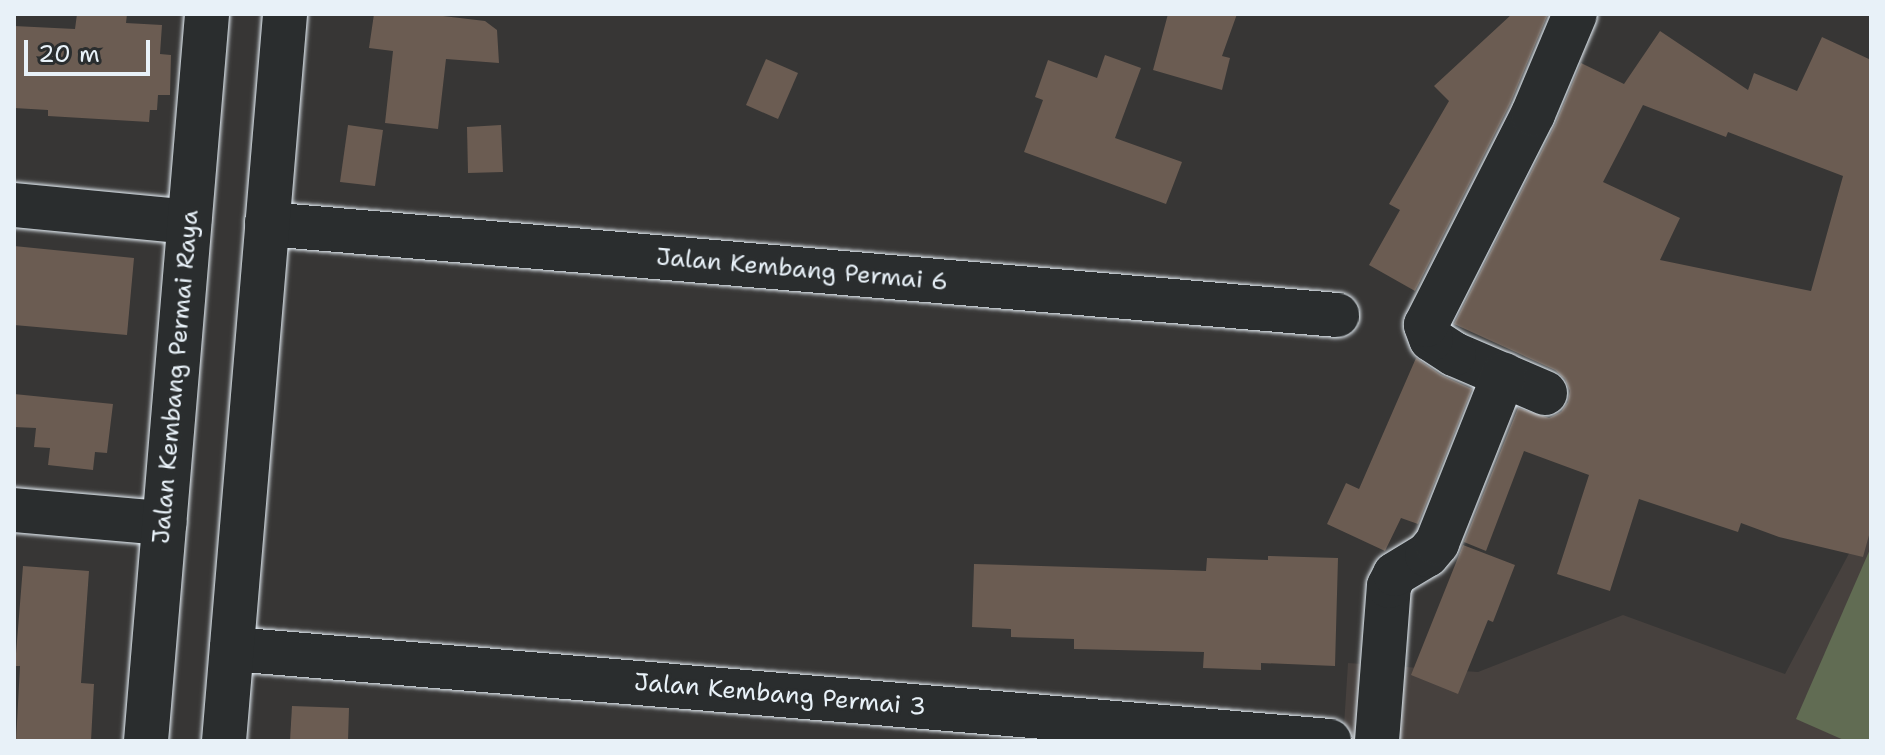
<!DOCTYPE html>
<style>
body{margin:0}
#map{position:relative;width:1885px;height:755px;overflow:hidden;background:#373635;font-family:"Shantell Sans",sans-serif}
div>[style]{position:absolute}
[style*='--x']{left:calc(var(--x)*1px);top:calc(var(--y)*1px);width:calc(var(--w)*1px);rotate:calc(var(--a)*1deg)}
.built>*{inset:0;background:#47413e}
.green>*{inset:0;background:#616c53}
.building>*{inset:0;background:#6b5c52}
.roads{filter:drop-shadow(0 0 2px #e8f1f8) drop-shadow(0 0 2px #e8f1f8)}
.minor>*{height:44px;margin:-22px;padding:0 22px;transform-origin:22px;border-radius:22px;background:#2a2d2e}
span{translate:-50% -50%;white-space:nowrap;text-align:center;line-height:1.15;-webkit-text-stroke:6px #2a2d2e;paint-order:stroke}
.street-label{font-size:24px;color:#e8f1f8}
.frame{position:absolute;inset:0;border:16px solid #e8f1f8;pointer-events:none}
.scale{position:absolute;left:24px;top:40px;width:126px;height:36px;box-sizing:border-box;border:4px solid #e8f1f8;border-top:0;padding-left:10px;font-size:24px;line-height:28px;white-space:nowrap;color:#e8f1f8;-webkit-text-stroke:6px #2a2d2e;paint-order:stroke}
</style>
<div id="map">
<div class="built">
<div style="clip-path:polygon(1871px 512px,1871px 741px,1343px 741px,1348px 663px,1478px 672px,1623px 615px,1785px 674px)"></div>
</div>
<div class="green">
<div style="clip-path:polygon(1871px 547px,1871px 741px,1846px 741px,1796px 719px)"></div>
</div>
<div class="building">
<div style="clip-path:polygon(77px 14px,127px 14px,126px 23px,162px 25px,160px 54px,171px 55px,170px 95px,158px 95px,157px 110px,150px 110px,149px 122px,48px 116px,48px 110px,14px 108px,14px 26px,75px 29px)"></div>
<div style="clip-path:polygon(374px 14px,426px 14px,485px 21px,497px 30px,499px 63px,446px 59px,438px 129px,385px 123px,393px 51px,369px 48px)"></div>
<div style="clip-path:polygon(1168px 14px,1237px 14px,1222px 56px,1230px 58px,1222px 90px,1153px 70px)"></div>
<div style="clip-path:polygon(1512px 14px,1548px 14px,1510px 104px,1415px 291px,1369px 265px,1400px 210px,1389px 204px,1449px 101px,1434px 86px)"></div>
<div style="clip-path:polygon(evenodd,1660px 31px,1748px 90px,1754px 73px,1797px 91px,1822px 37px,1871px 60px,1871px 528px,1863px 557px,1779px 537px,1741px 523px,1738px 532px,1639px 499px,1610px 591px,1557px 574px,1589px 475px,1524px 451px,1486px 551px,1464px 542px,1518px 408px,1549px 418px,1561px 412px,1568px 402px,1570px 391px,1565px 379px,1555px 370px,1454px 324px,1555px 125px,1581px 63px,1624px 84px,1660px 31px,1643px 105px,1726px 137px,1728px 132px,1843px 176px,1811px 291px,1660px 260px,1680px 218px,1603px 182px,1643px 105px)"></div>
<div style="clip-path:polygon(1105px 55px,1141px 68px,1115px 138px,1182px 162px,1166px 204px,1024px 152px,1043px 100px,1035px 97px,1048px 60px,1097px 78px)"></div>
<div style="clip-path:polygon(766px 59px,798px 73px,778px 119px,746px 105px)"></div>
<div style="clip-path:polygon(348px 125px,383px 130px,375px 186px,340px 182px)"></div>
<div style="clip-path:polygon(501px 125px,503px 172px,468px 173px,467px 127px)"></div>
<div style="clip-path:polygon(14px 246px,134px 258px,127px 335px,14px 325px)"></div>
<div style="clip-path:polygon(1416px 358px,1441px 375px,1472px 389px,1418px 524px,1401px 518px,1385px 551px,1327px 524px,1346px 483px,1359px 489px)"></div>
<div style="clip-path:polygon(14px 394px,113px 404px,107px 453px,95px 452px,93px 470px,48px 465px,50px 448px,34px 447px,36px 428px,14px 427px)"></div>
<div style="clip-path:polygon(1463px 545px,1515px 565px,1493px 622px,1488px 620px,1458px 694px,1411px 675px)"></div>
<div style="clip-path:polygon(1268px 556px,1338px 558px,1335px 666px,1261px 663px,1261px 670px,1203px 668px,1204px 652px,1074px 649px,1074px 639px,1011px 637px,1011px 629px,972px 627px,974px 564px,1206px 571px,1207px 558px,1268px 560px)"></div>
<div style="clip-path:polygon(23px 566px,89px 571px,81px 683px,94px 684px,91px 741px,16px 741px,20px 666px,15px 666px)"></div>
<div style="clip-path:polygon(292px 706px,349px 708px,348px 741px,290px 741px)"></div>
</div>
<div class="roads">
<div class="minor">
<div style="--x:14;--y:205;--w:176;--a:5.5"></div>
<div style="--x:267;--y:224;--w:1074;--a:4.86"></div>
<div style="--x:1545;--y:393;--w:99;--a:-156.8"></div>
<div style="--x:1454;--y:354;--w:27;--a:-147"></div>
<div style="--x:1431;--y:339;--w:15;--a:-110"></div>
<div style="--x:1426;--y:325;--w:237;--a:-63.1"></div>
<div style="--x:1533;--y:114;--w:108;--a:-67.2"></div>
<div style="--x:14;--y:510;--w:151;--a:5"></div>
<div style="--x:232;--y:649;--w:1101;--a:4.79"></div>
<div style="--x:146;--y:741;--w:730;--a:-85.2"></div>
<div style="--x:224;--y:741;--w:730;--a:-85.2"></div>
<div style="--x:1377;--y:741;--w:155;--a:-85.6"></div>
<div style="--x:1389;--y:586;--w:13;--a:-63"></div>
<div style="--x:1395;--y:574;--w:37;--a:-31"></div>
<div style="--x:1427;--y:555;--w:16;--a:-50"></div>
<div style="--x:1437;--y:543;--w:181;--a:-68.3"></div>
</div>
</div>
<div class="street-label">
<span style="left:802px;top:270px;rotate:5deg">Jalan Kembang Permai 6</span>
<span style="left:176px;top:377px;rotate:-85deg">Jalan Kembang Permai Raya</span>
<span style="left:780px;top:695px;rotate:5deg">Jalan Kembang Permai 3</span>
</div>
<div class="frame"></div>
<div class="scale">20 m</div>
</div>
